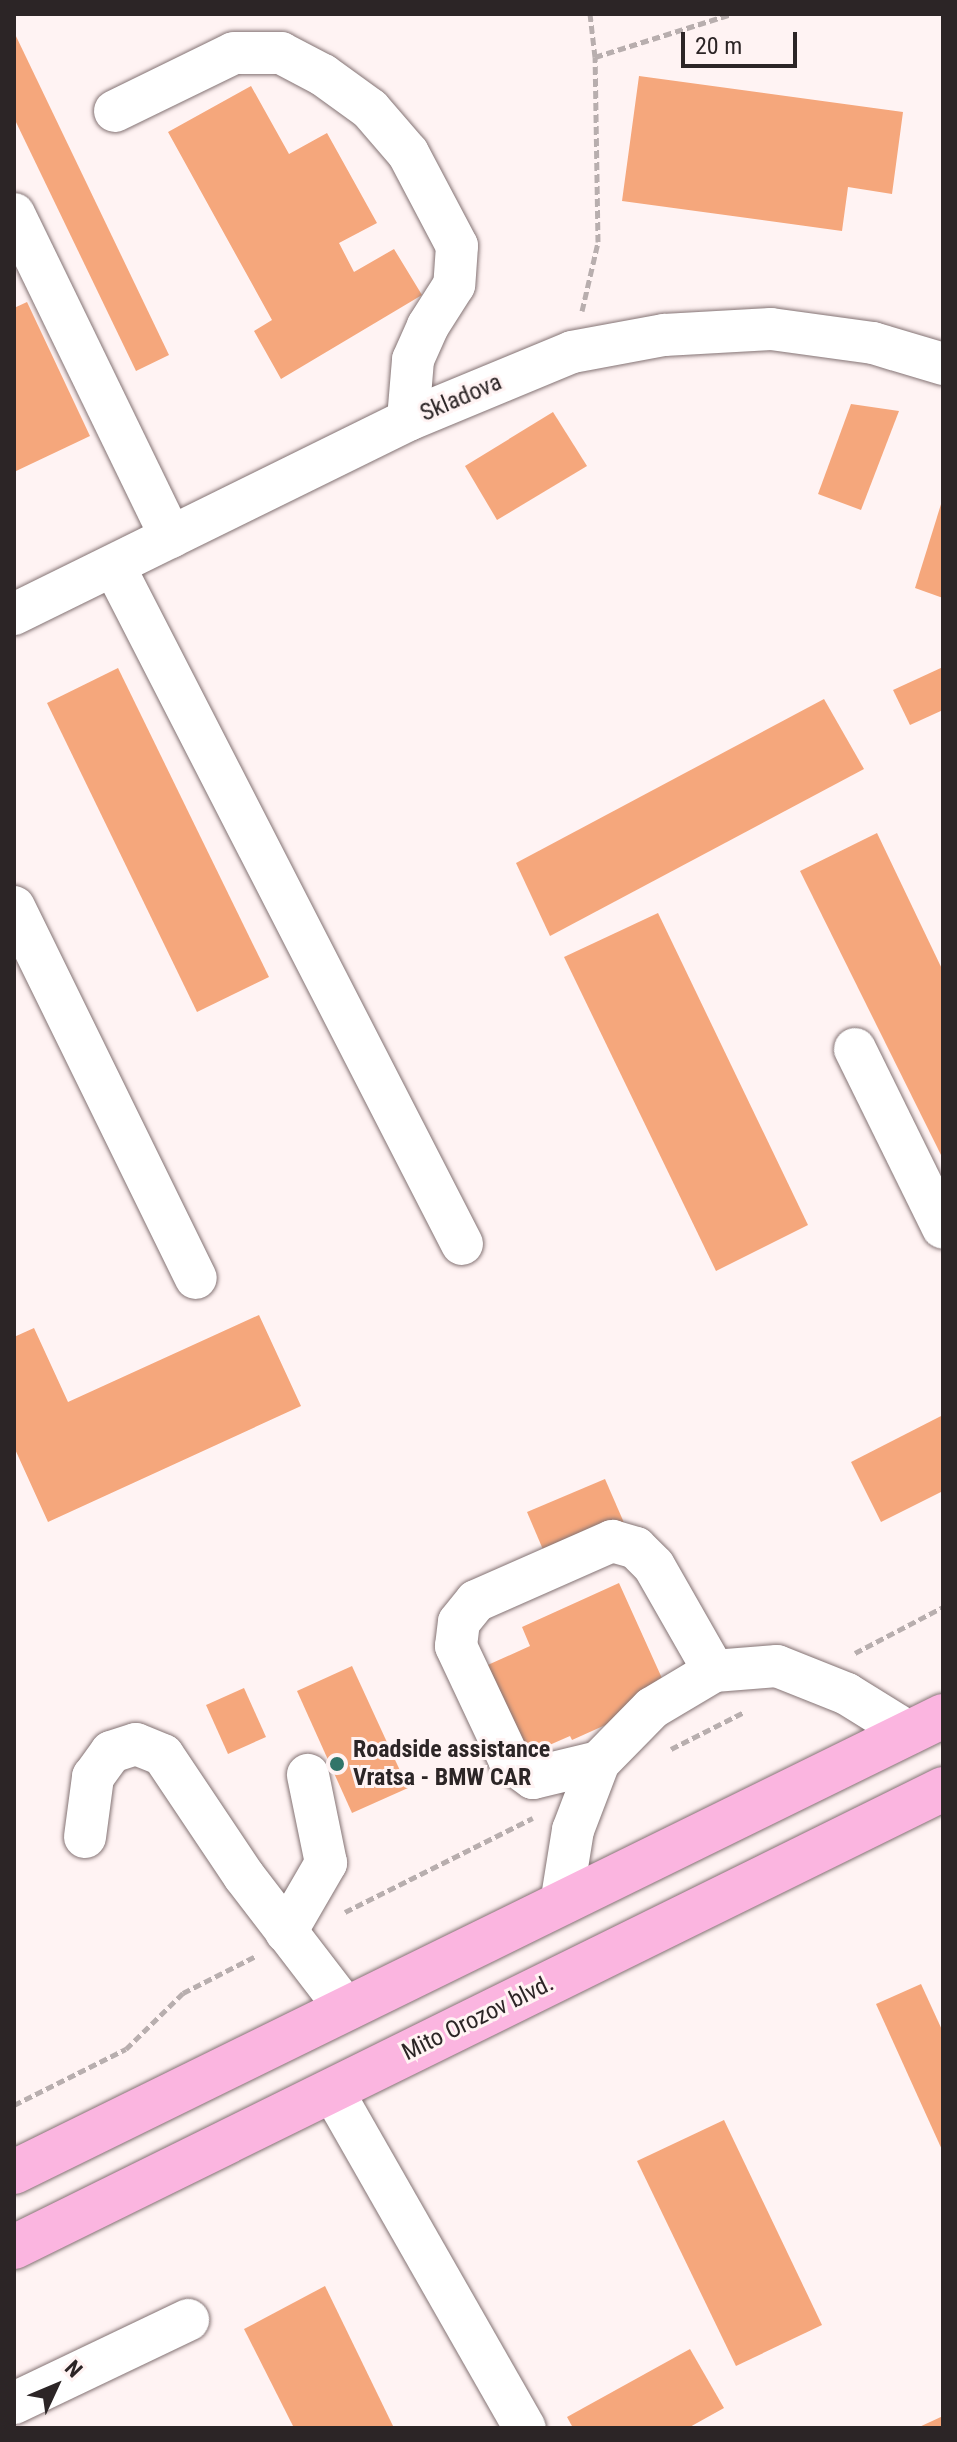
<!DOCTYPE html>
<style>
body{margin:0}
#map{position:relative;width:957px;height:2442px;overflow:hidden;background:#fff3f3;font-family:"Roboto Condensed",sans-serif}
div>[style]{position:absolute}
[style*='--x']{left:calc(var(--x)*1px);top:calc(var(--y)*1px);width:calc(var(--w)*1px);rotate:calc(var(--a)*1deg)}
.building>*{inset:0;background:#f5a77c}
.path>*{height:5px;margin-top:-2.5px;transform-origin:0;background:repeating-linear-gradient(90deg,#b8aeae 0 8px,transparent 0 12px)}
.roads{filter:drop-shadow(0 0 2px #847374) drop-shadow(0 0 2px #847374)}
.minor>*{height:42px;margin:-21px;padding:0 21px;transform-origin:21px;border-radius:21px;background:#fff}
.major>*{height:44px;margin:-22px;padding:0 22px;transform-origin:22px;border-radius:22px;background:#fbb5e0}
.dots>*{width:22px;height:22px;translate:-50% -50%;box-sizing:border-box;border:4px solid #fff3f3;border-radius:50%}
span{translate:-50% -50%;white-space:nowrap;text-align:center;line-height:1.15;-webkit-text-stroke:6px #fff3f3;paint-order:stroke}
.street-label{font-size:24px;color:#2c2526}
.poi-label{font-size:24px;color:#2c2526;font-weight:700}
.left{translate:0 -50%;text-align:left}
.frame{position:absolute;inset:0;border:16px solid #2c2526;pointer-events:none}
.north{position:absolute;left:16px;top:2346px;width:80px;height:80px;-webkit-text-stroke:6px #fff3f3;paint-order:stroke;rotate:46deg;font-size:22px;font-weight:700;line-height:32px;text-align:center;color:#2c2526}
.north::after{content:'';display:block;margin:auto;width:28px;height:36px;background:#2c2526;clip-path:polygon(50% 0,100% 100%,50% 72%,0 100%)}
.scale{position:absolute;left:681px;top:32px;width:116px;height:36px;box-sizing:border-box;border:4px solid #2c2526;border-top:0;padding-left:10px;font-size:24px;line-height:28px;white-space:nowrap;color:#2c2526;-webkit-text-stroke:6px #fff3f3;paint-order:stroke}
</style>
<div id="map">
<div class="building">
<div style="clip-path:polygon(14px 32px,169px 355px,136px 371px,14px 118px)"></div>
<div style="clip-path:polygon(639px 76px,903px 112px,892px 194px,848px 187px,842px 231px,622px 201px)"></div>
<div style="clip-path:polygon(251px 86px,289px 154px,327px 133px,377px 223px,339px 243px,354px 272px,394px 249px,422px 295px,281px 379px,254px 331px,272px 320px,168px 132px)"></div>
<div style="clip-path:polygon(27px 302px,90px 436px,14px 472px,14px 308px)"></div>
<div style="clip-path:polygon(851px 404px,899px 411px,861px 510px,818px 494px)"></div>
<div style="clip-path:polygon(553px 412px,587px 466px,497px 520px,465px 466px)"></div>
<div style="clip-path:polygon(942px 501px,943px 501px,943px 598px,915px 588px)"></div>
<div style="clip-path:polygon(943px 667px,943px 710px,910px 725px,893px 690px)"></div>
<div style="clip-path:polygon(118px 668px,269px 977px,197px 1012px,47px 703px)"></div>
<div style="clip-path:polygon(824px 699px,864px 769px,550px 936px,516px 863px)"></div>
<div style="clip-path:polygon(877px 833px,943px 971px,943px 1159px,800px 871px)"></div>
<div style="clip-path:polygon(658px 913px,808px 1225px,716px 1271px,564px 957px)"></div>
<div style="clip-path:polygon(259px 1315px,301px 1406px,48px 1522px,14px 1447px,14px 1337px,34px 1328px,68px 1402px)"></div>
<div style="clip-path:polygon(943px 1415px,943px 1491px,881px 1522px,851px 1462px)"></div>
<div style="clip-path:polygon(605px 1479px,628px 1532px,553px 1573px,527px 1512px)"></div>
<div style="clip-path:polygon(619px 1583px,670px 1696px,572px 1740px,570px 1736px,522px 1757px,481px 1668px,530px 1646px,522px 1627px)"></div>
<div style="clip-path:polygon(352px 1666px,408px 1788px,352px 1813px,297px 1691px)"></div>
<div style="clip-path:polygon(244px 1688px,266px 1737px,228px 1754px,206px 1705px)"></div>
<div style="clip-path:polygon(921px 1984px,943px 2032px,943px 2152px,876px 2004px)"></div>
<div style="clip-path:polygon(724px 2120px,822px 2325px,736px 2366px,637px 2161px)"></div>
<div style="clip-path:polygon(325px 2286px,394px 2428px,294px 2428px,244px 2329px)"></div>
<div style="clip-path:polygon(690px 2349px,724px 2408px,688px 2428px,573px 2428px,567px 2417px)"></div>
<div style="clip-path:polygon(943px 2416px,943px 2428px,917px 2428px)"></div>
</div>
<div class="path">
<div style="--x:595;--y:57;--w:143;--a:-17.5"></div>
<div style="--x:582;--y:311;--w:71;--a:-76.9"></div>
<div style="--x:598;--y:242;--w:185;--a:-90.9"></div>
<div style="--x:595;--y:57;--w:43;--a:-96.6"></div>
<div style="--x:855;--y:1653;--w:99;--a:-27.6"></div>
<div style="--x:671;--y:1749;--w:82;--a:-26.9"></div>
<div style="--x:345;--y:1912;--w:210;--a:-26.6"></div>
<div style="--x:14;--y:2105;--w:125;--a:-26.6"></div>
<div style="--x:126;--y:2049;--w:80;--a:-44.5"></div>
<div style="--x:183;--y:1993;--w:80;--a:-26.9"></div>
</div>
<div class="roads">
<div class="minor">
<div style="--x:115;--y:111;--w:132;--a:-26"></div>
<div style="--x:234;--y:53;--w:47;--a:0"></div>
<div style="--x:281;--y:53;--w:47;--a:27.6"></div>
<div style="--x:323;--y:75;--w:58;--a:35.9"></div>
<div style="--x:370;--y:109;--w:58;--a:49.2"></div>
<div style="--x:408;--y:153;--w:105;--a:62.2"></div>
<div style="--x:457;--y:246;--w:39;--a:94"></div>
<div style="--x:454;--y:285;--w:49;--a:122.4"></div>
<div style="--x:428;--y:326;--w:37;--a:114"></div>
<div style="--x:413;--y:360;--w:60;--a:94.8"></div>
<div style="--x:14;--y:214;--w:359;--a:64.1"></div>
<div style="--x:114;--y:566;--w:762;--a:62.83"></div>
<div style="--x:14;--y:614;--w:439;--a:-26.2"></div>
<div style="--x:408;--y:420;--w:178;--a:-22.5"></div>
<div style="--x:572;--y:352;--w:94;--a:-10.5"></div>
<div style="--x:664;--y:335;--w:107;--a:-3.2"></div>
<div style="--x:771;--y:329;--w:103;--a:7.8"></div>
<div style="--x:873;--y:343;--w:73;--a:16.7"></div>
<div style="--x:14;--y:907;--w:413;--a:63.9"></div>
<div style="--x:855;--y:1049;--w:199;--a:63.8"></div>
<div style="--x:599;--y:1762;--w:68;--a:166.4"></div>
<div style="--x:533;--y:1778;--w:29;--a:-144"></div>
<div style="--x:510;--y:1761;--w:127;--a:-115.2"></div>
<div style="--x:456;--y:1646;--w:24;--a:-83"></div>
<div style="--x:459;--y:1622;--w:27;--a:-51"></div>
<div style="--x:476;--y:1601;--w:149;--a:-23.8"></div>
<div style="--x:612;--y:1541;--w:25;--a:16"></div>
<div style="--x:636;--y:1548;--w:25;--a:45"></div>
<div style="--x:654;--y:1566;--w:121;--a:60.3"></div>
<div style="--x:85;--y:1837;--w:61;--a:-82.4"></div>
<div style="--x:93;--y:1777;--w:31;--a:-54"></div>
<div style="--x:111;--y:1752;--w:26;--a:-18"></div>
<div style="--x:136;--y:1744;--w:29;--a:22"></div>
<div style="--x:163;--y:1755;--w:146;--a:56.2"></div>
<div style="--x:244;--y:1876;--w:168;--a:52.5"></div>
<div style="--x:561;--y:1904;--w:75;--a:-80.8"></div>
<div style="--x:573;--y:1830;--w:73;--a:-69.1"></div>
<div style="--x:599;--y:1762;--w:76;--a:-45.5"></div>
<div style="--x:652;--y:1708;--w:72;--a:-30.8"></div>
<div style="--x:714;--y:1671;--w:63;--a:-4.5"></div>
<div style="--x:777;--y:1666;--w:75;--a:21.8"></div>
<div style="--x:847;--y:1694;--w:74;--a:31.8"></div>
<div style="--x:286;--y:1932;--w:80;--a:-59.9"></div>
<div style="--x:326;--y:1863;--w:90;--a:-101.6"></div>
<div style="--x:332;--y:2090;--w:389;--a:60.3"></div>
<div style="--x:14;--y:2403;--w:193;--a:-25.5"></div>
</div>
<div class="major">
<div style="--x:14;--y:2172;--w:1035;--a:-26.14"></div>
<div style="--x:14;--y:2247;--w:1036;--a:-26.24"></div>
</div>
</div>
<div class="dots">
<div style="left:337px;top:1764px;background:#317569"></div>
</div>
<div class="street-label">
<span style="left:461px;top:398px;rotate:-23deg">Skladova</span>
<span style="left:478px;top:2018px;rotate:-26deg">Mito Orozov blvd.</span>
</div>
<div class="poi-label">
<span class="left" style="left:353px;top:1764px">Roadside assistance<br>Vratsa - BMW CAR</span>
</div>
<div class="frame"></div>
<div class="north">N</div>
<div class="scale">20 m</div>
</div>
